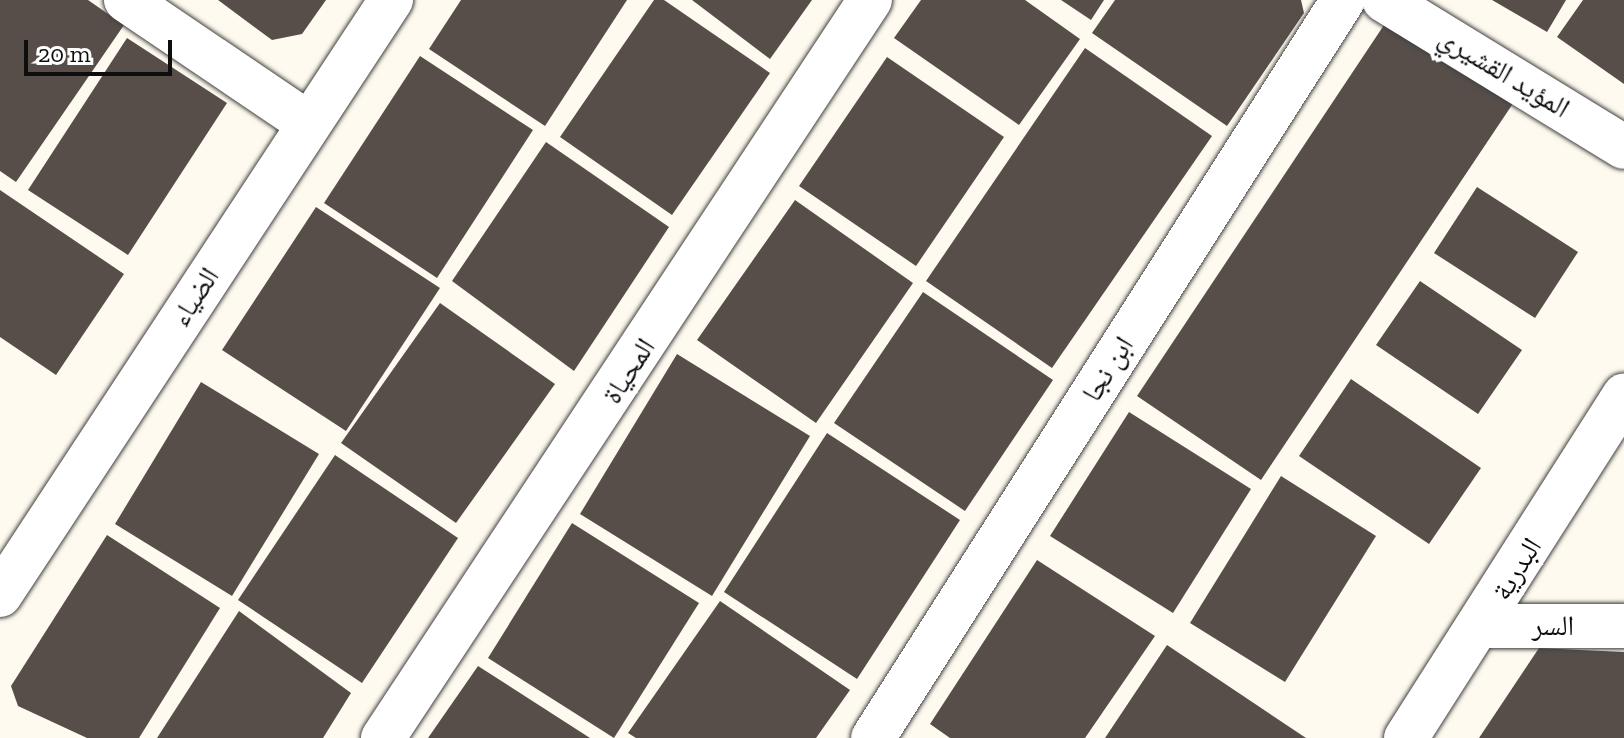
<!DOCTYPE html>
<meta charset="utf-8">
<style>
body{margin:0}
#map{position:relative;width:1624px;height:738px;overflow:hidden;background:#fffaef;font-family:"Zilla Slab","Noto Naskh Arabic",serif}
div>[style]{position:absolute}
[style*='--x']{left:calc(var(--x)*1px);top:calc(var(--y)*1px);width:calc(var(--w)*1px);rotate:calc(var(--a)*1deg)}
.building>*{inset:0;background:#574e4a}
.roads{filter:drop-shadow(0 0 2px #414141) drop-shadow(0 0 2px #414141)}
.minor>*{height:44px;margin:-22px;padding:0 22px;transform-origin:22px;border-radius:22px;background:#fff}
span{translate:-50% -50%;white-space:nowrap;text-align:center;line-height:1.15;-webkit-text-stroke:8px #fff;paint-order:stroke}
.street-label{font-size:28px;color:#0e0e0e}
.scale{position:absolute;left:24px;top:40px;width:148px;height:36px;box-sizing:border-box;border:4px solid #0e0e0e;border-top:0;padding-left:10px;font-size:24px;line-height:28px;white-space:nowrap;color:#0e0e0e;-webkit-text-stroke:6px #fff;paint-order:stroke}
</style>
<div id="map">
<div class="building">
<div style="clip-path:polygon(0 0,88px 0,124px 25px,16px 182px,0 171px)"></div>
<div style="clip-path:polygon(218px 0,326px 0,302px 34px,272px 40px)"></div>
<div style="clip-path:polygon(461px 0,627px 0,545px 126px,429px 49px)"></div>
<div style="clip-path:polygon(654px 0,664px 0,770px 73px,672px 215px,560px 137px)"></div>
<div style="clip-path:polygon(692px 0,812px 0,770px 59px)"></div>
<div style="clip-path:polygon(921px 0,1025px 0,1080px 39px,1019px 125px,894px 38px)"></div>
<div style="clip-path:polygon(1061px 0,1104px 0,1091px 20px)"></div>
<div style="clip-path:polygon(1115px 0,1301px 0,1304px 13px,1227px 126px,1092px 33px)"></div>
<div style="clip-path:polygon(1492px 0,1566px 0,1547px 32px)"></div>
<div style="clip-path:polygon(1583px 0,1624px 0,1624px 84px,1557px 37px)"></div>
<div style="clip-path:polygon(1390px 16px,1516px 99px,1261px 480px,1137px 396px)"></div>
<div style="clip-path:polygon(127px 38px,227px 103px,128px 255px,28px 190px)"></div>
<div style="clip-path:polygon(1085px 48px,1212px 136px,1052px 368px,926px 281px)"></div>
<div style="clip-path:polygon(420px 56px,533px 130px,437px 278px,324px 203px)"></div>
<div style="clip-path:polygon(887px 57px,1004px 137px,916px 266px,799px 186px)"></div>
<div style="clip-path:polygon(546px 142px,669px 227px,574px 371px,452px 281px)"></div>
<div style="clip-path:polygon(1477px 187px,1578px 252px,1535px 318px,1434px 253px)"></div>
<div style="clip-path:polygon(0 190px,124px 274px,56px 375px,0 337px)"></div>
<div style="clip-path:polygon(795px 200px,913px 283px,816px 423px,697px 340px)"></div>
<div style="clip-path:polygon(316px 207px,440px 288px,346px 431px,222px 350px)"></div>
<div style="clip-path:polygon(1420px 281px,1522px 350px,1478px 414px,1376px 345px)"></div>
<div style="clip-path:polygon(923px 292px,1053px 380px,965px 511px,834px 423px)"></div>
<div style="clip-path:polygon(440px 303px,555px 384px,456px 523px,341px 443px)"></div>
<div style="clip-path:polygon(677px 354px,810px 436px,712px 596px,580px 514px)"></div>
<div style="clip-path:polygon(1351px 379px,1481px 468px,1429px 544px,1299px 456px)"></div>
<div style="clip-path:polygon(201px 382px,319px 454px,232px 596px,115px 524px)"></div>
<div style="clip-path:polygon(1129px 412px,1251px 489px,1173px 613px,1050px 536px)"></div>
<div style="clip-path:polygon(827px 433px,960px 520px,857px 679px,724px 592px)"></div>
<div style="clip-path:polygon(335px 455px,458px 538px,362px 683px,238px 600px)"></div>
<div style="clip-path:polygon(1281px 476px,1376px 536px,1285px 682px,1190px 623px)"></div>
<div style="clip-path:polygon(572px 523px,699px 603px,614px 738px,488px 658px)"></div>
<div style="clip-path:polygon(107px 535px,220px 608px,139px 738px,87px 738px,18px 706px,11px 686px)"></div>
<div style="clip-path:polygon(1037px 560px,1155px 636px,1085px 738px,950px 738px,930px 724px)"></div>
<div style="clip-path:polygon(720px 601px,850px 690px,816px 738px,636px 738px,628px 733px)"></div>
<div style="clip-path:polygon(239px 611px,351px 693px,323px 738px,157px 738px)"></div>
<div style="clip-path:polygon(1167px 645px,1306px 738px,1105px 738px)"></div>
<div style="clip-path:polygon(1539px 648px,1624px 652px,1624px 738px,1479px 738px)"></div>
<div style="clip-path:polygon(478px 666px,590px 738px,428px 738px)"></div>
</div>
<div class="roads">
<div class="minor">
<div style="--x:126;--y:0;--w:221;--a:34.1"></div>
<div style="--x:1384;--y:0;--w:281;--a:31.5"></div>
<div style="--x:0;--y:595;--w:712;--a:-56.69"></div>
<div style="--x:1481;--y:626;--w:143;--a:0"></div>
<div style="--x:383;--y:738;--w:884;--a:-56.58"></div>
<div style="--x:873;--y:738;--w:875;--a:-57.51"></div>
<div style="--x:1406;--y:738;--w:406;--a:-57.5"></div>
</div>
</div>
<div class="street-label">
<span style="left:1504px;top:73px;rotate:31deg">المؤيد القشيري</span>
<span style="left:195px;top:297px;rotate:-57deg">الضياء</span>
<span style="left:1108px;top:369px;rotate:-58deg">ابن نجا</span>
<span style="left:629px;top:371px;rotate:-57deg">المحياة</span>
<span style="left:1517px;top:569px;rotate:-58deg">البدرية</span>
<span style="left:1553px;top:626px">السر</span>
</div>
<div class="scale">20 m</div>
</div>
